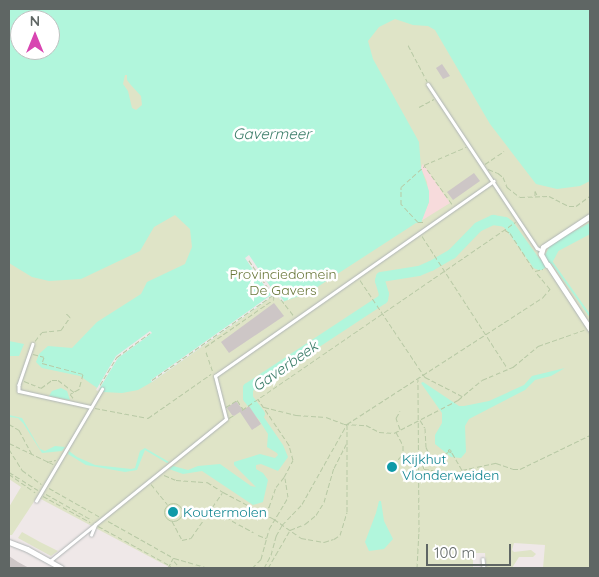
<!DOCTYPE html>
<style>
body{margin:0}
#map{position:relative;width:599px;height:577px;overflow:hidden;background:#efe8e8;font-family:Quicksand,sans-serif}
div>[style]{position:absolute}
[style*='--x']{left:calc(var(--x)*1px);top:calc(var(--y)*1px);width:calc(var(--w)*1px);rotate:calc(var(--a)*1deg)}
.green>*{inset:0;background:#dfe4c7}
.sand>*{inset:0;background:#f7dbdc}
.water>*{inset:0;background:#b1f6dc}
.pier>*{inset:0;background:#efe8e8}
.stream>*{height:2px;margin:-1px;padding:0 1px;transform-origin:1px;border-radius:1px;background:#b1f6dc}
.river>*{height:10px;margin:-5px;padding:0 5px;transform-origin:5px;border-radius:5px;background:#b1f6dc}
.building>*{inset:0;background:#cdc6c6}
.path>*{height:1px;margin-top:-0.5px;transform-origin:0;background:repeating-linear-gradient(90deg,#b8c9a5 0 5px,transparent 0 7.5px)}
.path>.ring{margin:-0.5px;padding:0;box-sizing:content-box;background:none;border:1px solid #b8c9a5;border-radius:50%}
.roads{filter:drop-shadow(0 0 1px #b0b5b5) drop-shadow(0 0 1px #b0b5b5)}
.lane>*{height:2.5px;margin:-1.25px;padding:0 1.25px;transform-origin:1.25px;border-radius:1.25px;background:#fff}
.street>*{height:5px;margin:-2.5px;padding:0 2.5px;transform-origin:2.5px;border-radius:2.5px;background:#fff}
.dots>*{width:14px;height:14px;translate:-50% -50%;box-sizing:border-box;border:2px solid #fff;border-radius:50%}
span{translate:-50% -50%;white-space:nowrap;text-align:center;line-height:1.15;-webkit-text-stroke:5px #fff;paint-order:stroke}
.park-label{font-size:14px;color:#6a783b}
.culture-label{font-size:14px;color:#0d838f}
.left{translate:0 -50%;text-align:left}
.water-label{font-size:15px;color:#3d7e6a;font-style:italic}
.frame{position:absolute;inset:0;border:10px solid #5f6664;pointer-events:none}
.north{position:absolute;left:10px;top:10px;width:50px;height:50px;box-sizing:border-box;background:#fff;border:1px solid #bfc2c1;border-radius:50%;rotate:0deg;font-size:14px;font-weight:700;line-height:20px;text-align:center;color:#5f6664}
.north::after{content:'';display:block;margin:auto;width:18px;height:22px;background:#d845b1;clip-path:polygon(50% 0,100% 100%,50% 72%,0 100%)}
.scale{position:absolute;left:426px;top:544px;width:85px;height:22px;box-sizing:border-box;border:2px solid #5f6664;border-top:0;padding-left:6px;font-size:15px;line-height:18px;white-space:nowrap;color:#5f6664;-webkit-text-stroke:4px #fff;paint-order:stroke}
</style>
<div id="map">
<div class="green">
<div style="clip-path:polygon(evenodd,9px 9px,590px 9px,590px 568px,543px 568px,545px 545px,514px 543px,512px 550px,514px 552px,531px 550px,536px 554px,533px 557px,519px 557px,512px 568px,486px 568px,485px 553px,473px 553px,473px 568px,171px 568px,37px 497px,12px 535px,9px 535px,9px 507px,21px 487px,9px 479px,9px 9px,20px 20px,50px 20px,50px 50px,20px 50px,20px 20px)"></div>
<div style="clip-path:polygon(22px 532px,40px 542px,58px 551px,51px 556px,18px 538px)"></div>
</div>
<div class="sand">
<div style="clip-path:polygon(423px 164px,450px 203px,421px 221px,429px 202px,427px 182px,421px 168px)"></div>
</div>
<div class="water">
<div style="clip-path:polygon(evenodd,9px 9px,590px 9px,590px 181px,580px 186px,557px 189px,536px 184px,490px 124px,435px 30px,428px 26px,413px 25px,395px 19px,379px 27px,368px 41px,373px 59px,419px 142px,421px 168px,429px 191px,429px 202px,421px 223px,416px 223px,308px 293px,282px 302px,276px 294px,152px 382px,138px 390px,122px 393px,103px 392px,80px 376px,42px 368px,36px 362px,39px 354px,48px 346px,72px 348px,97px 322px,141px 294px,147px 282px,185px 264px,192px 247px,190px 229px,175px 215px,154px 227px,140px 251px,81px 279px,49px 281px,32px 277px,9px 263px,9px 9px,20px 20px,50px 20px,50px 50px,20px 50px,20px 20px,9px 9px,125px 75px,127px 75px,127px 80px,130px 84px,141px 96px,142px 105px,136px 110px,132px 108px,128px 91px,123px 84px,125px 75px)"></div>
<div style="clip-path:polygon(9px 341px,24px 344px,19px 356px,9px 356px)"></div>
<div style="clip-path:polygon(565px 368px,551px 376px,535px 380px,525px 390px,469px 419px,465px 426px,466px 452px,461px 458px,451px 457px,435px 444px,435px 435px,442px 423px,442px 413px,421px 383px,423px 382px,459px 406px,464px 406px,489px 401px,524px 385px,532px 376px)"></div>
<div style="clip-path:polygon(61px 388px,67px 391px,70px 400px,49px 396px,52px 391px)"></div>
<div style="clip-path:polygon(254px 403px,283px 445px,288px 457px,278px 471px,261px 464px,256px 465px,256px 469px,263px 473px,268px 480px,263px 502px,253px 505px,202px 471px,183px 474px,169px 469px,173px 466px,188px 470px,198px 466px,220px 464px,251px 486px,256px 487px,234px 465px,234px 462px,260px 454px,275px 458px,278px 455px,277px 453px,267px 447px,268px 434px,250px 406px)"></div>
<div style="clip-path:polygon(9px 415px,22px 418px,40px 449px,45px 451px,55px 446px,65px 447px,62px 451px,42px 453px,23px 423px,18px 418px,9px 417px)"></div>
<div style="clip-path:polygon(145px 448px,169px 462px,167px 463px,145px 450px,137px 470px,125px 472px,86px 465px,68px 454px,69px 451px,77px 457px,95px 465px,131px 469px,135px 468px,140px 451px)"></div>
<div style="clip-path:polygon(379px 501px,381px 501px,384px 521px,393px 539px,384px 549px,369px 551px,365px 542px,376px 513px)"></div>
</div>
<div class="pier">
<div style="clip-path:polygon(249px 255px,274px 292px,276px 291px,284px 301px,282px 302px,276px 294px,152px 382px,151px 380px,271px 295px,245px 258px)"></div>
<div style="clip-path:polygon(150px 331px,152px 333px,118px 358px,98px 391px,96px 390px,116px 356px)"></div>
</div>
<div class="stream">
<div style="--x:549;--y:258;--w:71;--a:54.7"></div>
</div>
<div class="river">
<div style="--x:260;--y:414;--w:20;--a:-127"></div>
<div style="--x:248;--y:398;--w:10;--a:-90"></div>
<div style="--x:248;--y:388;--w:162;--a:-33.4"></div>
<div style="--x:383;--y:299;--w:5;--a:-79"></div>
<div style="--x:384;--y:294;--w:14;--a:-107"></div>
<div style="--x:380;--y:281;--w:4;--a:-76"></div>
<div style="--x:381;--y:277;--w:38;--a:-9"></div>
<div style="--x:419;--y:271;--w:13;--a:-23"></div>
<div style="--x:431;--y:266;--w:24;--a:-30"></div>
<div style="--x:452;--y:254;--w:37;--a:-46"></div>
<div style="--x:478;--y:227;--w:17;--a:-25"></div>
<div style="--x:493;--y:220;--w:12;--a:9"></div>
<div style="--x:505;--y:222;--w:5;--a:37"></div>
<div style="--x:509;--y:225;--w:48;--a:54.3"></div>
<div style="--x:537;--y:264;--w:3;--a:18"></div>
<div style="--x:540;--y:265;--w:9;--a:-32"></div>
<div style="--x:548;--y:260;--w:15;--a:-62"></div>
<div style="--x:555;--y:247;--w:40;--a:-28"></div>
</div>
<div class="building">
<div style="clip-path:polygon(442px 64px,450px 76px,443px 79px,436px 68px)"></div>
<div style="clip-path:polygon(474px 173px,480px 181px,453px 200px,447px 192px)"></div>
<div style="clip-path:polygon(274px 303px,284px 316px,229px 353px,221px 342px)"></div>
<div style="clip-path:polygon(236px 401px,243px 410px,249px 406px,261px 424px,252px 430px,240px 412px,234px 416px,232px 415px,227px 408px)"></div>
<div style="clip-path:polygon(9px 556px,18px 562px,29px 568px,9px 568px)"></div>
</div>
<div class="path">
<div style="--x:408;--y:45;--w:41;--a:62.2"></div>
<div style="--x:419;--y:107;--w:17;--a:-28"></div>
<div style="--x:485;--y:164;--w:23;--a:-34"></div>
<div style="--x:488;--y:169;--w:11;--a:22"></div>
<div style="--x:498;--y:173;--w:6;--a:39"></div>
<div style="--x:503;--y:177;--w:11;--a:68"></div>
<div style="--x:507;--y:187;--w:16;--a:38"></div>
<div style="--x:520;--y:197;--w:29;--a:-2"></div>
<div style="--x:549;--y:196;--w:22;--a:27"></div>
<div style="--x:569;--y:206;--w:7;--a:0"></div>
<div style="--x:576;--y:206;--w:17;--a:-36"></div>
<div style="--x:535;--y:196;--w:5;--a:-90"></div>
<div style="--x:535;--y:191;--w:4;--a:63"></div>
<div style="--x:452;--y:204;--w:48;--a:-125.7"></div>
<div style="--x:424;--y:165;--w:46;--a:-23.2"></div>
<div style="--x:423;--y:222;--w:5;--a:180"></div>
<div style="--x:418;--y:222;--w:25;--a:-133"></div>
<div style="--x:401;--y:204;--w:17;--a:-90"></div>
<div style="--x:401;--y:187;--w:31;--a:-42"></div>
<div style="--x:505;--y:230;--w:6;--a:31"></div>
<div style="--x:510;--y:233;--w:44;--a:57"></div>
<div style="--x:422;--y:236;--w:158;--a:57.1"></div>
<div style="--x:360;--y:280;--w:117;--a:56.2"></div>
<div style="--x:425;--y:377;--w:42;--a:27.2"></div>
<div style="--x:35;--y:341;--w:11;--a:-52"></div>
<div style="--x:42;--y:332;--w:19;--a:-6"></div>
<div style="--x:61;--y:330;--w:16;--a:-55"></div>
<div style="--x:70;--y:317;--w:7;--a:-135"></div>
<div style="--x:205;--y:347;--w:84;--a:-34.8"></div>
<div style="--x:274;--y:299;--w:4;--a:-104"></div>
<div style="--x:273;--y:295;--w:4;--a:-34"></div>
<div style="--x:276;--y:293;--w:29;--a:52"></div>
<div style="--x:206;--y:352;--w:21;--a:71"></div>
<div style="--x:33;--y:354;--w:11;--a:15"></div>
<div style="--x:44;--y:357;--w:6;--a:108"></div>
<div style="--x:42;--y:363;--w:42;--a:15"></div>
<div style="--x:83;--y:374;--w:16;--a:105"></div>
<div style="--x:79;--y:389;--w:10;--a:151"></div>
<div style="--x:70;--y:394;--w:6;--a:51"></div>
<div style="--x:152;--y:380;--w:148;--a:-35.1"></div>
<div style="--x:273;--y:295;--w:44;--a:-124.8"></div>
<div style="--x:24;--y:381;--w:18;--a:22"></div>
<div style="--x:41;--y:388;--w:14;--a:-36"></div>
<div style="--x:52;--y:380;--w:6;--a:0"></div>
<div style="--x:58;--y:380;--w:21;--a:37"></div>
<div style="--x:100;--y:385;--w:33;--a:-59"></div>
<div style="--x:117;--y:357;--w:41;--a:-36"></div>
<div style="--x:226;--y:407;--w:13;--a:-32"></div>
<div style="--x:237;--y:400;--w:11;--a:56"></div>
<div style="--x:264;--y:407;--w:33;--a:14"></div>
<div style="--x:296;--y:415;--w:30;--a:4"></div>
<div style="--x:326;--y:417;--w:19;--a:21"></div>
<div style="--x:344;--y:424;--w:22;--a:3"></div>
<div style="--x:366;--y:425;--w:15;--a:28"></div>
<div style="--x:379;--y:432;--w:15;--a:4"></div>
<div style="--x:394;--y:433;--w:72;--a:-27.3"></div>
<div style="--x:458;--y:400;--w:31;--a:-40"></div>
<div style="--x:482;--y:380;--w:34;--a:-23"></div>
<div style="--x:513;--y:367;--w:33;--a:-40"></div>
<div style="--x:538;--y:346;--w:49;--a:-19.2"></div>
<div style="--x:95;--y:408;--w:54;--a:10.7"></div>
<div style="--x:148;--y:418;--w:77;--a:-34.9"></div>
<div style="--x:242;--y:410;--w:332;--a:-34.5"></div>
<div style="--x:229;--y:418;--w:6;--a:-31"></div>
<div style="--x:420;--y:420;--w:9;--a:58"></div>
<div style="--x:425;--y:428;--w:19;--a:87"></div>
<div style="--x:426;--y:447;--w:10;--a:66"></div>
<div style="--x:430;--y:456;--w:8;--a:14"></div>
<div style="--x:438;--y:458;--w:12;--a:-31"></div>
<div style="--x:9;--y:424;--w:12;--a:31"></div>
<div style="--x:19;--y:430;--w:27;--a:62"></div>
<div style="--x:400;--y:429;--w:12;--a:-110"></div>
<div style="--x:396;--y:418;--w:8;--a:-60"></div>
<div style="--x:396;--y:432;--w:15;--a:62"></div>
<div style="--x:403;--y:445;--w:9;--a:90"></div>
<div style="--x:403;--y:454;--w:17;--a:7"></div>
<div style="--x:420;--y:456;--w:14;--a:73"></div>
<div style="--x:424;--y:469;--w:16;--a:7"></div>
<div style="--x:440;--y:471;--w:13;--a:42"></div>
<div style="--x:450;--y:480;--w:6;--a:-18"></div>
<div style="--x:456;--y:478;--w:10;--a:-53"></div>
<div style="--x:462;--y:470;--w:22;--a:-120"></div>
<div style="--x:9;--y:443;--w:49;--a:25.5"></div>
<div style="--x:9;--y:449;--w:25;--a:58"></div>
<div style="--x:22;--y:470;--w:24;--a:36"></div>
<div style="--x:449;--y:449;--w:2;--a:27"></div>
<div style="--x:451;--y:450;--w:2;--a:90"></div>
<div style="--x:451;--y:452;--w:3;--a:-162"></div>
<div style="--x:448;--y:451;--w:2;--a:-63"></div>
<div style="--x:47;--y:462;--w:9;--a:-13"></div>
<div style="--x:393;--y:465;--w:13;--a:-48"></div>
<div style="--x:462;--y:470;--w:35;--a:-12"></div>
<div style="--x:496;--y:463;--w:18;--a:19"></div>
<div style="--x:513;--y:469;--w:7;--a:0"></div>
<div style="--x:520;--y:469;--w:78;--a:-25.9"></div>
<div style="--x:9;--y:472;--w:34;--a:32"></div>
<div style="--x:9;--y:474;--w:32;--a:35"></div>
<div style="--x:164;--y:475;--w:13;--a:23"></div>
<div style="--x:176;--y:480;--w:31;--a:4"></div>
<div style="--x:207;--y:482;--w:19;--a:32"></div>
<div style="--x:223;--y:492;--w:58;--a:27.9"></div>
<div style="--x:274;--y:519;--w:33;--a:35"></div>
<div style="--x:301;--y:538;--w:23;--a:10"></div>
<div style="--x:324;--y:542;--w:10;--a:-17"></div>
<div style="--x:334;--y:539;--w:7;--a:-34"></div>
<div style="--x:340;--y:535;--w:24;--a:-73"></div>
<div style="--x:347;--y:512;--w:87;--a:-90"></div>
<div style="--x:151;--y:484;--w:26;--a:51"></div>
<div style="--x:49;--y:488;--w:59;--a:29.6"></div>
<div style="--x:46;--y:494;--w:53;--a:29.5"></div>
<div style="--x:43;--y:496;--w:54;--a:29"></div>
<div class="ring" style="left:164px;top:503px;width:17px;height:17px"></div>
<div style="--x:255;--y:509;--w:6;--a:9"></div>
<div style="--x:261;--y:510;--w:9;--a:-21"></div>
<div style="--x:269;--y:507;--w:21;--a:-71"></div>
<div style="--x:276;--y:487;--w:13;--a:-51"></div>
<div style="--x:284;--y:477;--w:19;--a:-62"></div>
<div style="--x:293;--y:460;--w:16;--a:-105"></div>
<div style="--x:289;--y:445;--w:55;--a:-124"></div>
<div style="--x:212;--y:510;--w:47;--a:28.2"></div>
<div style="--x:108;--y:521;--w:76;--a:29.3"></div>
<div style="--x:174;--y:558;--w:36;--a:16"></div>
<div style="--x:172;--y:521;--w:21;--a:62"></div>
<div style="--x:182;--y:540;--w:9;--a:-13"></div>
<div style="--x:191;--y:538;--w:55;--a:-55.4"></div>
<div style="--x:98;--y:526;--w:83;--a:28.7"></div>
<div style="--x:171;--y:566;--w:2;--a:117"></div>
<div style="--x:258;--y:535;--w:9;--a:21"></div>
<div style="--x:174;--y:561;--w:9;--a:49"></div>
<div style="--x:168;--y:568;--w:11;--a:-63"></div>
<div style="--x:252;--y:568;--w:13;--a:-45"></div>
<div style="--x:261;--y:559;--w:31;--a:-75"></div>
<div style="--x:269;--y:529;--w:37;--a:-59"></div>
<div style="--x:288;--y:497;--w:19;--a:-99"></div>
<div style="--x:264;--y:568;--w:15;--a:-62"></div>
<div style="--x:271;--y:555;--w:20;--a:-75"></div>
<div style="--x:276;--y:536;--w:13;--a:-61"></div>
<div style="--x:282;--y:525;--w:29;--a:-46"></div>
<div style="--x:302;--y:504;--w:92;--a:-60.6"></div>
<div style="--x:347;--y:424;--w:234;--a:-32.9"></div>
<div style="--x:543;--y:297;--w:11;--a:-49"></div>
<div style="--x:550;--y:289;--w:23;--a:-130"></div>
<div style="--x:535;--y:271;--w:8;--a:-14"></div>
<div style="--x:268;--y:568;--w:44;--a:-59.9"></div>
<div style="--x:290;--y:530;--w:16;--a:-22"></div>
<div style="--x:305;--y:524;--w:14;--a:-39"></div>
<div style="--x:316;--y:515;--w:15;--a:-58"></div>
<div style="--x:324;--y:502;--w:35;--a:-74"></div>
<div style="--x:334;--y:468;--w:27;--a:-63"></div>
<div style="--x:417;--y:568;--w:36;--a:-87"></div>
<div style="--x:419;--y:532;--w:153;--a:-90.4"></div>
</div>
<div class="roads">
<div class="lane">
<div style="--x:428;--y:84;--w:197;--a:56.4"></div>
<div style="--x:537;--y:248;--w:4;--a:27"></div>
<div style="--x:33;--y:344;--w:43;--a:108.9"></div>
<div style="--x:19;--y:385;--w:6;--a:90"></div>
<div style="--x:19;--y:391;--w:74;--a:12.5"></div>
<div style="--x:36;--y:501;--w:130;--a:-59.5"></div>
<div style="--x:91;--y:535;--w:11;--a:-68"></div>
<div style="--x:483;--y:559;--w:9;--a:84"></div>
<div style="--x:50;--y:561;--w:226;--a:-38.9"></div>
<div style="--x:226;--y:419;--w:44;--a:-104.3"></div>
<div style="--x:215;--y:376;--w:340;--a:-35"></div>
</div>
<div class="street">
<div style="--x:547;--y:265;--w:13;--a:-119"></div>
<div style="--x:541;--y:254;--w:7;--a:-74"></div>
<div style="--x:543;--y:247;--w:56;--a:-33.4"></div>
<div style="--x:548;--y:265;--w:77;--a:56.7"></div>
<div style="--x:9;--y:542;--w:19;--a:21"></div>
<div style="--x:27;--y:549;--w:39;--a:29"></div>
</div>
</div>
<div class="dots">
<div style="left:392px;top:467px;background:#0f9aa8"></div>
<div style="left:173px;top:512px;background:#0f9aa8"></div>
</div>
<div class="park-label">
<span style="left:283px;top:282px">Provinciedomein<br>De Gavers</span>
</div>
<div class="culture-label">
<span class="left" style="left:402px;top:467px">Kijkhut<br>Vlonderweiden</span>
<span class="left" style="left:183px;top:512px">Koutermolen</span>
</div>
<div class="water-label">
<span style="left:272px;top:134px">Gavermeer</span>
<span style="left:285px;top:366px;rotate:-35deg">Gaverbeek</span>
</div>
<div class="frame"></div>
<div class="north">N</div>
<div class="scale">100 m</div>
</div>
